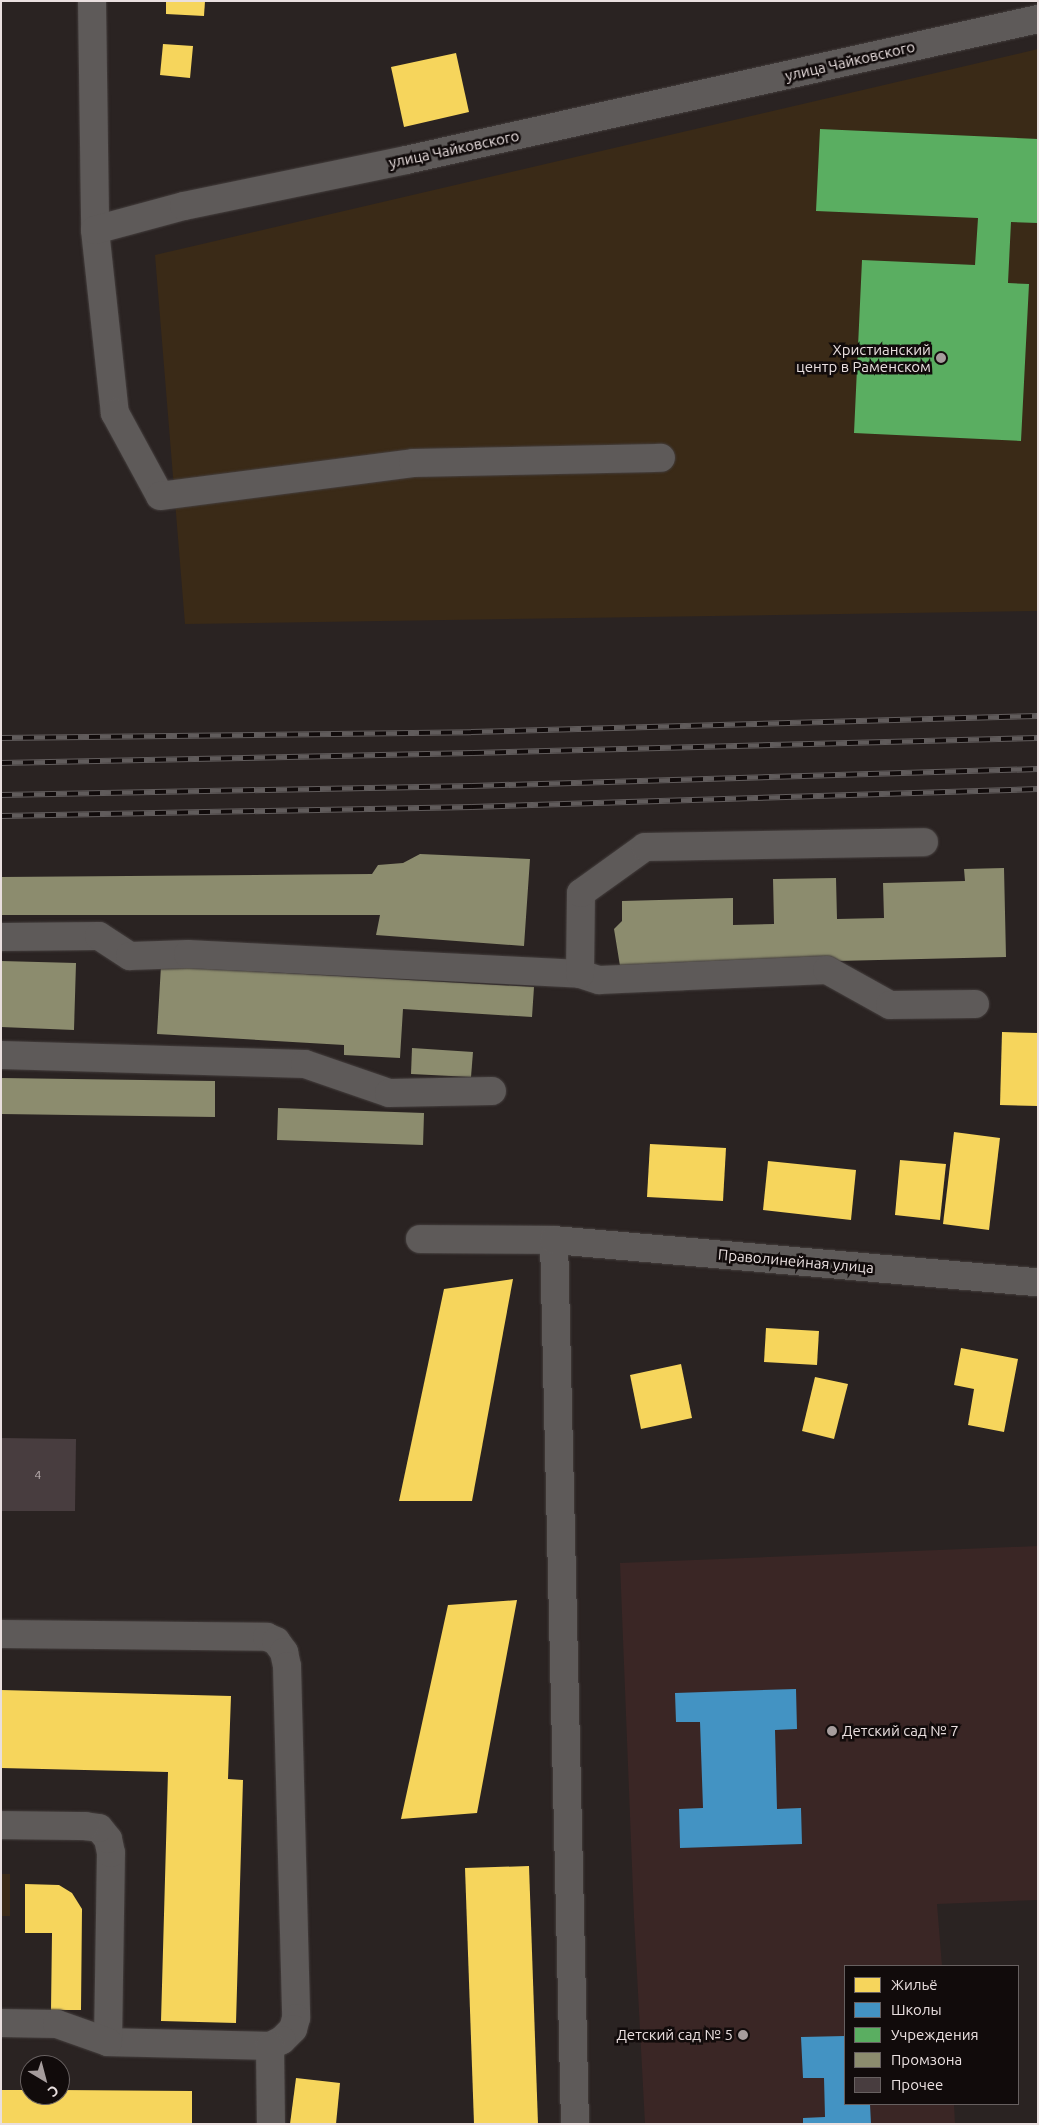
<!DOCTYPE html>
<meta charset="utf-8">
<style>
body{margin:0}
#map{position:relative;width:1039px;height:2125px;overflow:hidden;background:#2a2322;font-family:Ubuntu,sans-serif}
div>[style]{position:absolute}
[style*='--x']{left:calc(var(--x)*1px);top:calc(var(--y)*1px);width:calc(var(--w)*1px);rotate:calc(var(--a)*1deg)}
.built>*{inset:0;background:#3a2625}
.green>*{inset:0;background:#3a2a17}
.homes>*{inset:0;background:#f6d55c}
.schools>*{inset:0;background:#4393c3}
.public>*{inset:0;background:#5aae61}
.industry>*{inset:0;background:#8c8c6e}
.building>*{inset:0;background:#483d3f}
.roads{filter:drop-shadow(0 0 1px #443e3d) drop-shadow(0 0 1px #443e3d)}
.minor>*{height:28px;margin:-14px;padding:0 14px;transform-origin:14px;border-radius:14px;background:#5e5a59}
.rail>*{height:5.5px;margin-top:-2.75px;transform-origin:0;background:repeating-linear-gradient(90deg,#110b0b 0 11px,#615c5c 0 22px);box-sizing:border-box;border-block:1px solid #615c5c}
.dots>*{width:14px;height:14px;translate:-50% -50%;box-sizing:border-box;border:2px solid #110b0b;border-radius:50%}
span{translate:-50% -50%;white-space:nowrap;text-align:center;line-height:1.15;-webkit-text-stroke:5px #110b0b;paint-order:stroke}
.number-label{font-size:12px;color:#c1b6b7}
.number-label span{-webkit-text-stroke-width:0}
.street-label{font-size:15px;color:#e9dfdf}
.poi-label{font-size:15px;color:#e9dfdf}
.right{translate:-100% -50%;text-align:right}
.left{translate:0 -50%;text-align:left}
.frame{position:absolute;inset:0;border:2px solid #e9dfdf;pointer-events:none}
.legend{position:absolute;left:844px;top:1965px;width:175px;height:140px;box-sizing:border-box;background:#110b0b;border:1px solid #676060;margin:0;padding:6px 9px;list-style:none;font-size:15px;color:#e9dfdf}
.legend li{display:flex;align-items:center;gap:10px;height:25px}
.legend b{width:25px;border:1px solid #676060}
.north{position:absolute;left:20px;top:2055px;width:50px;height:50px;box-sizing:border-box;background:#110b0b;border:1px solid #676060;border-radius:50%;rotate:143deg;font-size:14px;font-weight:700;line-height:20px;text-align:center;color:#e9dfdf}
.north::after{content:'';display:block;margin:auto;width:18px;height:22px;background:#a69d9d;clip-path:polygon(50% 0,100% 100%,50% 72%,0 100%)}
</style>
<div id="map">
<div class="built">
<div style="clip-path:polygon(1038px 1546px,1038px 1900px,937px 1904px,942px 1966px,845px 1966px,845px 2104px,954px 2104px,955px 2124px,645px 2124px,634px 1917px,620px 1563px)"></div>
</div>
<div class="green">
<div style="clip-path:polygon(1038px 49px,1038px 611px,185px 624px,155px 255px)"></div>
<div style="clip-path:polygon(1px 1874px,10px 1874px,10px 1916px,1px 1916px)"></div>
</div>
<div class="homes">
<div style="clip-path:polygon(166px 1px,205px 1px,204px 16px,166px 14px)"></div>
<div style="clip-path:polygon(163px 44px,193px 46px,190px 78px,160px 75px)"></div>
<div style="clip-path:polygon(456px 53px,469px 112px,404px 127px,391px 67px)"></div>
<div style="clip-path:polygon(1002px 1032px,1038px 1033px,1038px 1106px,1000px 1105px)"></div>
<div style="clip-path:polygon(954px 1132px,1000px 1138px,989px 1230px,943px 1224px)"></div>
<div style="clip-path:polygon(650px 1144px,726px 1148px,723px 1201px,647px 1197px)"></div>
<div style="clip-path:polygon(900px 1160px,946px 1164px,940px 1220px,895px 1215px)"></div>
<div style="clip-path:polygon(768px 1161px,856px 1170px,851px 1220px,763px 1210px)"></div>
<div style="clip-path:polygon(513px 1279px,472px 1501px,399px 1501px,444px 1289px)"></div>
<div style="clip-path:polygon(766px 1328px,819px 1331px,817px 1365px,764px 1362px)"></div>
<div style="clip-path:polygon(961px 1348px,1018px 1359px,1004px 1432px,968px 1425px,974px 1389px,954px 1385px)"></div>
<div style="clip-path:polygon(681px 1364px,692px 1418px,641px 1429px,630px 1375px)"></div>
<div style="clip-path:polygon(815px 1377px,848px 1384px,834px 1439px,802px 1431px)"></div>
<div style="clip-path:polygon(517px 1600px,477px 1813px,401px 1819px,448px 1605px)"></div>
<div style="clip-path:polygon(1px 1690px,231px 1696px,228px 1779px,243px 1780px,236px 2023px,161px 2021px,168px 1772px,1px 1768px)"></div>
<div style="clip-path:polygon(529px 1866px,538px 2124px,474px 2124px,465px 1868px)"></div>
<div style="clip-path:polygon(25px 1884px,59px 1885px,72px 1893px,82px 1909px,81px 2010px,51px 2010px,52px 1933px,25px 1933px)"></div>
<div style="clip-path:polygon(296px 2078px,340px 2083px,336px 2124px,290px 2124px)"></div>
<div style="clip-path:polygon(1px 2090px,30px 2090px,30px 2095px,60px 2095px,60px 2090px,192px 2091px,192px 2124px,1px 2124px)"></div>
</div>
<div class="schools">
<div style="clip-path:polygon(796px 1689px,797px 1729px,775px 1730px,777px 1809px,801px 1808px,802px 1844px,680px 1848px,679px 1809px,703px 1808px,700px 1722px,676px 1722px,675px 1693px)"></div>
<div style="clip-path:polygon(845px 2036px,845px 2104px,870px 2104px,871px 2124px,803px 2124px,803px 2118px,825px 2117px,824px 2078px,803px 2078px,801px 2037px)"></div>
</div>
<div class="public">
<div style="clip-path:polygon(820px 129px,1038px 139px,1038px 223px,1011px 222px,1008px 283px,1029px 284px,1021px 441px,854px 433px,862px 260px,975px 265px,978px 218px,816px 211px)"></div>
</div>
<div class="industry">
<div style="clip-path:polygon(420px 854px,530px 859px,524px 946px,376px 935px,380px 915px,1px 915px,1px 877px,372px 874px,378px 865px,403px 863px)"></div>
<div style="clip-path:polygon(1004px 868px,1006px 957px,620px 966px,614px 929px,622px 921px,622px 901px,733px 898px,733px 925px,774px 924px,773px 879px,836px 878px,837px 919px,884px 918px,883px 883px,965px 881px,964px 869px)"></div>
<div style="clip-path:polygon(1px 961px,76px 963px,74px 1030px,1px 1027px)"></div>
<div style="clip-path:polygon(161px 966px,534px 987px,532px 1017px,403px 1009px,400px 1058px,344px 1055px,344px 1045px,157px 1034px)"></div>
<div style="clip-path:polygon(412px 1048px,473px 1052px,471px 1077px,411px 1074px)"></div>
<div style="clip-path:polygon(1px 1078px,215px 1081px,215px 1117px,1px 1114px)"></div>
<div style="clip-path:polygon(278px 1108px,424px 1113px,423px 1145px,277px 1140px)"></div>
</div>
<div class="building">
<div style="clip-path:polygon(1px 1438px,76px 1439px,75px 1511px,1px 1511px)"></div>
</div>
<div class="roads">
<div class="minor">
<div style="--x:92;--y:1;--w:229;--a:89.2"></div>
<div style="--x:95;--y:230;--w:184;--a:83.8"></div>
<div style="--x:115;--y:413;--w:94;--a:61.5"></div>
<div style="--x:160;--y:496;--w:255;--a:-7.4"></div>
<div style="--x:413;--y:463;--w:248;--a:-1.2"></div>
<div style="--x:95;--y:230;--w:92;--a:-15.1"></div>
<div style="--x:184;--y:206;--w:227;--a:-11.7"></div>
<div style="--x:406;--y:160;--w:648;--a:-12.58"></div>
<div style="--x:1;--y:937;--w:98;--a:-0.6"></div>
<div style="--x:99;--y:936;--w:37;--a:33"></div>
<div style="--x:130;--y:956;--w:58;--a:-2"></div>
<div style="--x:188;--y:954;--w:393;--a:2.9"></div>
<div style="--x:580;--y:974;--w:20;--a:18"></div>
<div style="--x:599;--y:980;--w:228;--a:-2.5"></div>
<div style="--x:827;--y:970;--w:72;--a:29.1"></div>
<div style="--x:890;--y:1005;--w:85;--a:-0.7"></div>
<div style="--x:580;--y:974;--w:81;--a:-89.3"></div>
<div style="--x:581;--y:893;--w:79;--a:-35.7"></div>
<div style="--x:645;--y:847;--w:279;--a:-1"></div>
<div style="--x:1;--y:1055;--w:304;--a:1.7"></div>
<div style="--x:305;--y:1064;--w:89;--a:19"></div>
<div style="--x:389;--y:1093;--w:103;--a:-1.1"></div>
<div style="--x:420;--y:1239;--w:134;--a:0.4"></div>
<div style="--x:554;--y:1240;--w:884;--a:88.64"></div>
<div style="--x:554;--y:1240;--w:486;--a:5"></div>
<div style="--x:1;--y:1634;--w:266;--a:0.6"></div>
<div style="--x:267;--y:1637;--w:10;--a:24"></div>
<div style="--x:276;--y:1641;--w:14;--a:54"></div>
<div style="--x:284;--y:1652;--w:14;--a:78"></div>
<div style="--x:287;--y:1666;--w:352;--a:88.5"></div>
<div style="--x:296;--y:2018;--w:11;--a:105"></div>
<div style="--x:293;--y:2029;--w:16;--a:135"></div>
<div style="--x:282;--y:2040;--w:13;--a:153"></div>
<div style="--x:270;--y:2046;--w:162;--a:-178.6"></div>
<div style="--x:108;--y:2042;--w:189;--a:-89.1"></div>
<div style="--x:111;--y:1853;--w:14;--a:-102"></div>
<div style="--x:108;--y:1839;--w:14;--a:-129"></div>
<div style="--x:99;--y:1828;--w:14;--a:-172"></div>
<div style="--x:85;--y:1826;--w:84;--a:-179.3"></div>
<div style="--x:1;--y:2023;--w:56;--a:1"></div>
<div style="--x:57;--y:2024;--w:54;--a:19.4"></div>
<div style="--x:270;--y:2046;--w:78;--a:89.3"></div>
</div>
</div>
<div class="rail">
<div style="--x:1;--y:738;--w:470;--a:-0.7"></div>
<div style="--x:471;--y:732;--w:567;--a:-1.62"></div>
<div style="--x:1;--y:763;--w:472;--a:-1.2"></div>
<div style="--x:473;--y:753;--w:565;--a:-1.52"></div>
<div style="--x:1;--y:795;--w:471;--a:-1.1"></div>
<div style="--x:472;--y:786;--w:566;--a:-1.72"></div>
<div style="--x:1;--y:816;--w:471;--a:-1.1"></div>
<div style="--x:472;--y:807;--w:566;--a:-1.82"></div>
</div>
<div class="dots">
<div style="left:941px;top:358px;background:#a69d9d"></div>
<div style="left:832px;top:1731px;background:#a69d9d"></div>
<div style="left:743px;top:2035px;background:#a69d9d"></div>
</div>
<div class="number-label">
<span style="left:38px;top:1475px">4</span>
</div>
<div class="street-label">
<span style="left:850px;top:61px;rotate:-13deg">улица Чайковского</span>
<span style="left:454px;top:149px;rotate:-12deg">улица Чайковского</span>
<span style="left:796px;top:1261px;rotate:5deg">Праволинейная улица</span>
</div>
<div class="poi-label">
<span class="right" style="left:931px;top:358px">Христианский<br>центр в Раменском</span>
<span class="left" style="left:842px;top:1731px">Детский сад № 7</span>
<span class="right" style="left:733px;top:2035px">Детский сад № 5</span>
</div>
<div class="frame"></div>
<ul class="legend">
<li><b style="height:14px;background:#f6d55c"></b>Жильё</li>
<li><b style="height:14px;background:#4393c3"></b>Школы</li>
<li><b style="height:14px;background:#5aae61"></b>Учреждения</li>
<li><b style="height:14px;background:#8c8c6e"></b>Промзона</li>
<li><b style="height:14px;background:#483d3f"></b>Прочее</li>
</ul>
<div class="north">С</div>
</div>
